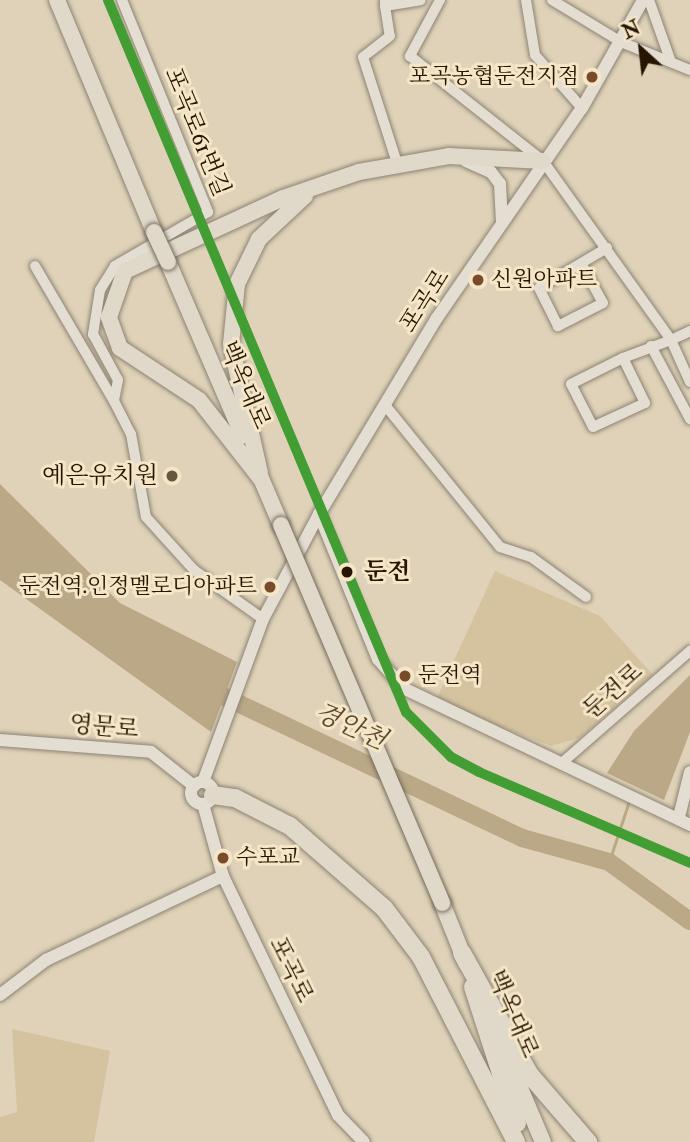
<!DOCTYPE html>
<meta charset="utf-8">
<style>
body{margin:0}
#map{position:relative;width:690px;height:1142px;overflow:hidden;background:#dfd2b8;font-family:"IM FELL Double Pica","Noto Serif KR",serif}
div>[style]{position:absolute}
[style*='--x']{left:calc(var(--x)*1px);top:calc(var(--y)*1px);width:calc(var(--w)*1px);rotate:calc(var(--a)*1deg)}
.green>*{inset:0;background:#d5c3a0}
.water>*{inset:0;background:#baa886}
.stream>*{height:2.5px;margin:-1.25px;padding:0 1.25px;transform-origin:1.25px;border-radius:1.25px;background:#baa886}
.river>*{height:18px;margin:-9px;padding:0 9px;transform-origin:9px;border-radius:9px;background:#baa886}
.roads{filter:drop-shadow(0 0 2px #8c8373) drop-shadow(0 0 2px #8c8373)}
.minor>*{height:10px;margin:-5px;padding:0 5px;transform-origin:5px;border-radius:5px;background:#e4ded2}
.tertiary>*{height:12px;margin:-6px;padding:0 6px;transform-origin:6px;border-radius:6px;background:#e4ded2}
.tertiary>.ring{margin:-6px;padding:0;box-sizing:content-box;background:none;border:12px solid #e4ded2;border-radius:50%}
.primary>*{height:16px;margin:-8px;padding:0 8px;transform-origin:8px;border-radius:8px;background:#e0d9ca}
.motorway>*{height:18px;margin:-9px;padding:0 9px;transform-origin:9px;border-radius:9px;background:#e0d9ca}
.bridges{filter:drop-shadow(0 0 2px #736a5a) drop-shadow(0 0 2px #736a5a)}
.primary-bridge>*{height:16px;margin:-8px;padding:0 8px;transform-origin:8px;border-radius:8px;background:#e0d9ca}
.rail-1>*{height:10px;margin:-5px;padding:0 5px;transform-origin:5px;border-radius:5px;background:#429d33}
.dots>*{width:19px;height:19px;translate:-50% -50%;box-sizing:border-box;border:4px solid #f4e6c7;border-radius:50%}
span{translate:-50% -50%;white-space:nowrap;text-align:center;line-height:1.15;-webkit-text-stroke:6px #f4e6c7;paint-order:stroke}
.bus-label{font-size:22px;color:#261501}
.right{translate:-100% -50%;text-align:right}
.left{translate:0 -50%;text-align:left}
.street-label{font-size:24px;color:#261501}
.poi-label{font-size:24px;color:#261501}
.stop-label{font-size:24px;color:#261501;font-weight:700}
.water-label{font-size:26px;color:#5b492d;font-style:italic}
.north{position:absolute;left:606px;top:14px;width:70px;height:70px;-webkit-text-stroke:5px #f4e6c7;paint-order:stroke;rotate:333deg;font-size:19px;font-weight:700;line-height:28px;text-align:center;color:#261501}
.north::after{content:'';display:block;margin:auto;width:24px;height:32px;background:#261501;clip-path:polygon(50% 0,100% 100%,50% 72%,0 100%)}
</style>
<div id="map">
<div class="green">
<div style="clip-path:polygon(495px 571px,600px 616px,653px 675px,579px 738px,551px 746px,435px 702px)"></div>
<div style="clip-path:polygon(12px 1029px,110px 1051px,94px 1142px,0 1142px,0 1117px,17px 1112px)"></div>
</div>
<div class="water">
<div style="clip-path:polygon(0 484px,120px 603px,237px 662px,211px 732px,0 580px)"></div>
<div style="clip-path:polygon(690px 675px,690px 732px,664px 800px,607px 773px,634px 731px)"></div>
</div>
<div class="stream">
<div style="--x:609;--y:862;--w:64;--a:-71.8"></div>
</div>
<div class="river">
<div style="--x:204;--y:687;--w:352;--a:25.4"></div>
<div style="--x:522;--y:838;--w:90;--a:15.4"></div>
<div style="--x:609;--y:862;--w:100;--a:36.1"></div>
</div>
<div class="roads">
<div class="minor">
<div style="--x:122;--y:0;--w:229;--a:67.9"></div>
<div style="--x:208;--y:212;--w:108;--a:149.9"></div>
<div style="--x:115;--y:266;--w:28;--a:122"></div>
<div style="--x:100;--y:290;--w:45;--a:99"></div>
<div style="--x:93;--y:334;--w:52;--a:61.5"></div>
<div style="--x:118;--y:380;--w:21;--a:101"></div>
<div style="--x:114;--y:401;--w:37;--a:63"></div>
<div style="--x:131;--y:434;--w:84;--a:79.8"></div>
<div style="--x:146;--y:517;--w:72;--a:47.8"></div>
<div style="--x:194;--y:570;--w:85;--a:35.4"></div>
<div style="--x:440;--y:0;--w:64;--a:118.2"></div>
<div style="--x:410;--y:56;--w:169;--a:38.3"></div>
<div style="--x:543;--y:161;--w:220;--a:54.4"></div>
<div style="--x:671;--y:340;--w:21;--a:-25"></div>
<div style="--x:526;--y:0;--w:56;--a:80.7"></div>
<div style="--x:535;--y:55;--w:71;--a:48.4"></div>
<div style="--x:552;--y:0;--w:81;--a:31.3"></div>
<div style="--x:621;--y:42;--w:74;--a:22.1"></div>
<div style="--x:649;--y:0;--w:66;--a:70.5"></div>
<div style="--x:385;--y:1;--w:5;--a:90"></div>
<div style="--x:385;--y:6;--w:36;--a:-9"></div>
<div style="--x:385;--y:6;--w:30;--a:81"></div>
<div style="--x:390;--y:36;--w:34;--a:142"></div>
<div style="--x:363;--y:57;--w:111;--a:72.2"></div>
<div style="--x:582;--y:265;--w:43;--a:61.1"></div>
<div style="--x:603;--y:303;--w:51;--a:152.9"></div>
<div style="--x:558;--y:326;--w:42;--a:-116.6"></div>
<div style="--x:539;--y:288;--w:79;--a:-30.5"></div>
<div style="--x:35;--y:266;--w:156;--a:59.7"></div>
<div style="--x:651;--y:346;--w:83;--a:61.9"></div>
<div style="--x:623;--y:358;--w:50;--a:63.9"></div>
<div style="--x:645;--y:403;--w:57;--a:155.2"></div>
<div style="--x:593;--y:427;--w:48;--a:-117.1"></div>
<div style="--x:571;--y:384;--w:58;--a:-26.6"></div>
<div style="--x:623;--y:358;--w:51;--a:-20.6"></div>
<div style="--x:671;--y:340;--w:46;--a:65.7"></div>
<div style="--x:385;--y:405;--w:183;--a:51"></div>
<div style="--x:500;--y:547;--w:33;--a:18"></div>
<div style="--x:531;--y:557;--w:68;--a:36"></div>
<div style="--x:563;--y:762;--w:169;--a:-41.2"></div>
</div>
<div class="tertiary">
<div style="--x:466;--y:161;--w:27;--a:24"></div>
<div style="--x:491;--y:172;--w:15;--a:53"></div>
<div style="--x:500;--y:184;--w:36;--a:87"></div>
<div style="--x:319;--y:514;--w:157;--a:67.9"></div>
<div style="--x:378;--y:659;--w:38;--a:49"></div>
<div style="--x:403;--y:688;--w:318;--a:25.5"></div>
<div style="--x:0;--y:740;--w:151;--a:4.5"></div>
<div style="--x:151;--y:752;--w:55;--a:38.3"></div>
<div class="ring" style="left:191px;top:782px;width:10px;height:10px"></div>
<div style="--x:203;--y:782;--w:174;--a:-69.8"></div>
<div style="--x:263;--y:619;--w:119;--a:-61.9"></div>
<div style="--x:319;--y:514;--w:229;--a:-59"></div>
<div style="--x:437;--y:318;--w:255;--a:-55.4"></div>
<div style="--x:582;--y:108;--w:124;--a:-60.5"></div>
<div style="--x:203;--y:804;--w:75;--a:74.5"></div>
<div style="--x:223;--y:876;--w:265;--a:64.3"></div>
<div style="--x:338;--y:1115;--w:37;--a:46"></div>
<div style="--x:679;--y:817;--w:46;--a:-76.3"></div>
<div style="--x:0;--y:995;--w:58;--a:-37.3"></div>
<div style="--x:46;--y:960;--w:196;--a:-25.4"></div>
</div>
<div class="primary">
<div style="--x:57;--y:0;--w:251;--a:67.3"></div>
<div style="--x:168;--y:262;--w:189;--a:66.7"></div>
<div style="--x:257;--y:469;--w:61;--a:66.8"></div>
<div style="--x:260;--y:473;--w:132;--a:-102.7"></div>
<div style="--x:231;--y:344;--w:60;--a:-84.3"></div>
<div style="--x:237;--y:284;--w:50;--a:-63.9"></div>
<div style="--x:259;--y:239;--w:63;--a:-43.1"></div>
<div style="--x:261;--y:479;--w:100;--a:-128.1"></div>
<div style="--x:199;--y:400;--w:95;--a:-146.6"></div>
<div style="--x:120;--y:348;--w:33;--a:-110"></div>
<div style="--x:109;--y:317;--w:49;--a:-70.8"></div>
<div style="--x:125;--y:271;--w:174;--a:-24.8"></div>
<div style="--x:283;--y:198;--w:80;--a:-18.9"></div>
<div style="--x:359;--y:172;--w:91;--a:-10.1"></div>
<div style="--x:449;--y:156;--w:94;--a:3"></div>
<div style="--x:442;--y:903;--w:65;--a:68.2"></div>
<div style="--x:492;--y:1022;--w:130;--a:67"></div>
</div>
<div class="motorway">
<div style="--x:213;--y:795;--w:22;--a:8"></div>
<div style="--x:235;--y:798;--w:62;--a:27"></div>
<div style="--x:290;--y:826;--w:125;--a:41.1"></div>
<div style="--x:384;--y:908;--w:61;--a:52.9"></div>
<div style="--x:421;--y:957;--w:208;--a:62.8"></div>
<div style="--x:462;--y:953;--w:140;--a:60.9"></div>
<div style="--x:530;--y:1075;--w:89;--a:49.1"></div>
<div style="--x:473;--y:987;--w:143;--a:72.1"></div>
</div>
</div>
<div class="bridges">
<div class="primary-bridge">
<div style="--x:154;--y:232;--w:33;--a:65"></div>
<div style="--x:281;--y:525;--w:411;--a:66.9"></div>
</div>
</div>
<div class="rail-1">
<div style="--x:108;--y:0;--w:772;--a:67.29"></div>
<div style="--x:406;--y:712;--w:64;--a:45"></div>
<div style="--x:451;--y:757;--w:32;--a:28"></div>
<div style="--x:479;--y:772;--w:230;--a:23.3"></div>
</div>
<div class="dots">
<div style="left:592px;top:77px;background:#7a4b2a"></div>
<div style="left:478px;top:280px;background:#7a4b2a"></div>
<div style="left:172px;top:476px;background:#675741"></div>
<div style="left:347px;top:572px;background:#261501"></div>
<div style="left:270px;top:587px;background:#7a4b2a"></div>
<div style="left:405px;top:676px;background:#7a4b2a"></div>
<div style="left:223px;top:858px;background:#7a4b2a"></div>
</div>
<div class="bus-label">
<span class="right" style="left:579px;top:77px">포곡농협둔전지점</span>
<span class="left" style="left:491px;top:280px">신원아파트</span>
<span class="right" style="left:257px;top:587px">둔전역.인정멜로디아파트</span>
<span class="left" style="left:418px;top:676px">둔전역</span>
<span class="left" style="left:236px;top:858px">수포교</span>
</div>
<div class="street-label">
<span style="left:197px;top:132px;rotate:68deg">포곡로61번길</span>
<span style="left:425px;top:301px;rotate:-57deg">포곡로</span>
<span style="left:245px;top:385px;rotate:67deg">백옥대로</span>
<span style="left:613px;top:691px;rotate:-41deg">둔전로</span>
<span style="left:104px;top:727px;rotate:5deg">영문로</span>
<span style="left:291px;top:970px;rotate:64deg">포곡로</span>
<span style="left:513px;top:1014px;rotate:67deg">백옥대로</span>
</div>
<div class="poi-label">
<span class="right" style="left:158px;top:476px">예은유치원</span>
</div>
<div class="stop-label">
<span class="left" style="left:364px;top:572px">둔전</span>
</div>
<div class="water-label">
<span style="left:350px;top:727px;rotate:25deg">경안천</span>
</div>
<div class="north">N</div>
</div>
